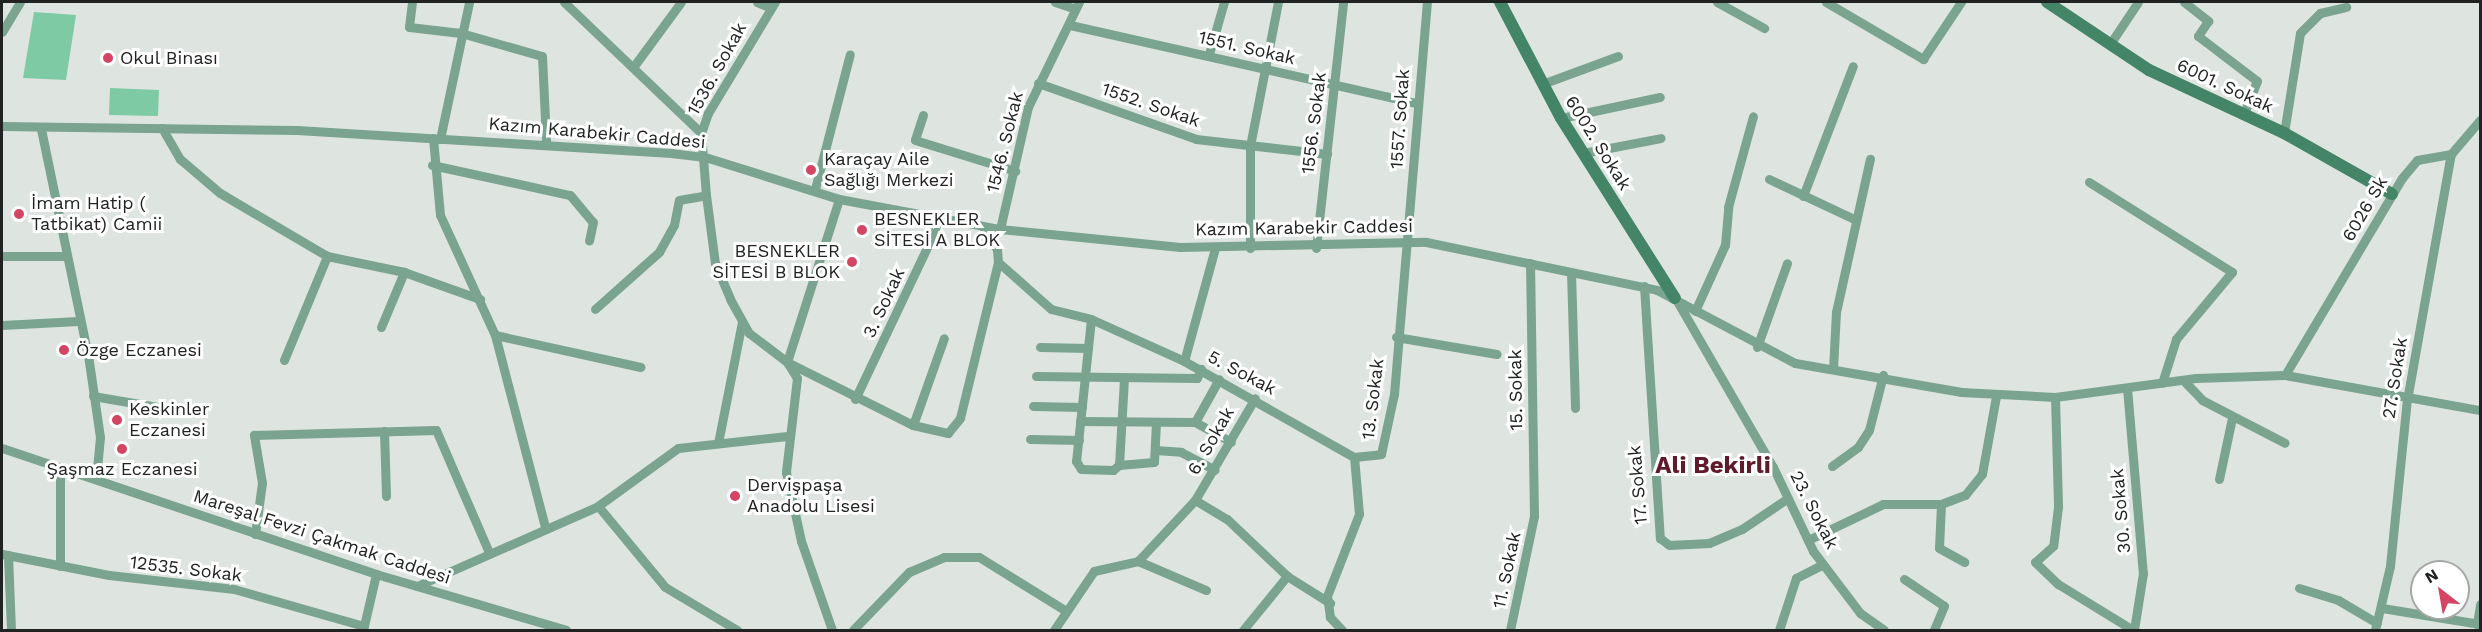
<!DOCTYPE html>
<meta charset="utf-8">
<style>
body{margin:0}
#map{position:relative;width:2482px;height:632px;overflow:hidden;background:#dee5e1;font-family:"Work Sans",sans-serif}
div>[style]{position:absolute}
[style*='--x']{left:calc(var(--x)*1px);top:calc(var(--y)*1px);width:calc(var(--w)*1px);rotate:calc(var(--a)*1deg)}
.green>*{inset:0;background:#7dcaa4}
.street>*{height:9px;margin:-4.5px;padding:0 4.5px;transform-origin:4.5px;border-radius:4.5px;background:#7aa48f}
.secondary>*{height:12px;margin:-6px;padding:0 6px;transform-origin:6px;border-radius:6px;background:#438566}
.dots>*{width:16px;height:16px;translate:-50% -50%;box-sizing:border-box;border:3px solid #fff;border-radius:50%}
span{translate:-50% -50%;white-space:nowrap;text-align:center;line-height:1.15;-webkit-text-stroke:6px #fff;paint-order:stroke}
.street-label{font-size:18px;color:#202322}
.poi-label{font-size:18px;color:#202322}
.left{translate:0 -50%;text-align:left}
.right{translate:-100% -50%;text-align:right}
.district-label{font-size:24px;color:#601b2a;font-weight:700}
.frame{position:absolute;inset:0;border:3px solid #202322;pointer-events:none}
.north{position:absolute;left:2410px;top:560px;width:60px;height:60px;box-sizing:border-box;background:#fff;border:2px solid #a6a7a7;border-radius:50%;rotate:329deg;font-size:16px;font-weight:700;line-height:24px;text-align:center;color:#202322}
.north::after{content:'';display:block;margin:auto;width:21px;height:27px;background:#d44463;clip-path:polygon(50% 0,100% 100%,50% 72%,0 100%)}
</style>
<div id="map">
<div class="green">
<div style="clip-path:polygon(34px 12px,76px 15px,66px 80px,23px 78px)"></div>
<div style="clip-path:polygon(110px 88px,159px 90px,158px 116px,109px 115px)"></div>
</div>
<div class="street">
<div style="--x:412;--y:2;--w:25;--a:97"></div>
<div style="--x:409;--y:27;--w:52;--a:6.6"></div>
<div style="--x:461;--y:33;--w:84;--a:15.9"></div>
<div style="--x:542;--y:56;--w:86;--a:87.3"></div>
<div style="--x:564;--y:2;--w:190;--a:43.7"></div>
<div style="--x:757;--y:2;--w:15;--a:23"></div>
<div style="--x:775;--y:2;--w:130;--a:121.1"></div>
<div style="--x:708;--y:113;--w:21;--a:109"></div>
<div style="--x:701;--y:133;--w:62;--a:85.4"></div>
<div style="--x:706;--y:195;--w:69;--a:82.5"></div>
<div style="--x:715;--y:263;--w:39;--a:67"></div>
<div style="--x:730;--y:299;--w:39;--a:61"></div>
<div style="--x:749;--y:333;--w:48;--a:37.3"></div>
<div style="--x:787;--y:362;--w:19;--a:58"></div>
<div style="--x:797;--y:378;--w:95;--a:96.7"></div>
<div style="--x:786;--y:472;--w:71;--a:77.7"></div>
<div style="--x:801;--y:541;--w:94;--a:70.8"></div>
<div style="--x:1055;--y:2;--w:21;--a:19"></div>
<div style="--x:1717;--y:2;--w:54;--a:29"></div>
<div style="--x:1826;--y:2;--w:113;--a:30.4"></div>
<div style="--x:1923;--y:59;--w:69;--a:-56.3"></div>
<div style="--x:2184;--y:2;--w:31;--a:38"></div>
<div style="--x:2208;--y:21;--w:18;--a:124"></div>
<div style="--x:2198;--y:36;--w:74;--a:37.3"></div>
<div style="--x:2257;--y:81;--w:35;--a:112"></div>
<div style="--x:1070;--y:25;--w:356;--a:12.7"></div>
<div style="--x:2;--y:32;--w:35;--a:-59"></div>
<div style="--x:2110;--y:44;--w:50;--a:-56.3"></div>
<div style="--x:1209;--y:54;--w:54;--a:-73.9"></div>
<div style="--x:634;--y:66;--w:79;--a:-53.7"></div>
<div style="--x:1038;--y:83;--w:168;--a:19.5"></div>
<div style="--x:1196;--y:139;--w:132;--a:6.5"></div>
<div style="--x:1542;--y:84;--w:81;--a:-20.2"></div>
<div style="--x:923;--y:115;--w:26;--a:108"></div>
<div style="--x:915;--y:140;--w:105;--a:17.2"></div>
<div style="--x:1561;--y:118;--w:101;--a:-12"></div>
<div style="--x:2;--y:126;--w:295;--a:0.8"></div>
<div style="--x:297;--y:130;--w:375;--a:3.5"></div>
<div style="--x:671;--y:153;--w:34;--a:7"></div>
<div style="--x:705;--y:157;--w:140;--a:17.4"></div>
<div style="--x:839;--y:199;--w:164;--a:10.6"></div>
<div style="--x:1000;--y:229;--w:181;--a:5.7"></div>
<div style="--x:1180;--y:247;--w:246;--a:-1.2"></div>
<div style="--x:1426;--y:242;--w:236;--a:11.7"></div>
<div style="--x:1657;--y:290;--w:156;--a:27.9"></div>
<div style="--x:1795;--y:363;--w:169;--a:9.9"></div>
<div style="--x:1961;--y:392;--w:94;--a:3"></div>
<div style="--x:2055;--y:397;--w:142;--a:-7.7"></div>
<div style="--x:2196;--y:378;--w:89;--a:-1.9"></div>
<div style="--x:2285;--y:375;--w:198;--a:10.2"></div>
<div style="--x:162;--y:128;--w:36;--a:60"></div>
<div style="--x:180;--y:159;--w:52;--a:40.4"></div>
<div style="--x:220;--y:193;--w:124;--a:30.5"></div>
<div style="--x:327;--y:256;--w:79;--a:11.7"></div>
<div style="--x:404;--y:272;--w:81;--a:19.6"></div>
<div style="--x:41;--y:129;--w:231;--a:78.3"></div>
<div style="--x:88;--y:355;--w:83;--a:81.7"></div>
<div style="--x:100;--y:437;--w:42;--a:95.4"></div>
<div style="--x:2284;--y:133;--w:101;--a:-80.9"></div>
<div style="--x:2300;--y:33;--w:28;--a:-45"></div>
<div style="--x:2320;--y:13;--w:27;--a:-13"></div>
<div style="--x:433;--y:138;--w:77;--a:84.8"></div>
<div style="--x:440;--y:215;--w:132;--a:65.4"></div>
<div style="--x:495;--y:335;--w:198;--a:75.4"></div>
<div style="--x:440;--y:139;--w:140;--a:-78"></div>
<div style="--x:1583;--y:153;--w:79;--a:-10.9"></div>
<div style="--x:432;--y:165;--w:141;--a:12.3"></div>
<div style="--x:570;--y:195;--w:35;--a:50"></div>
<div style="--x:593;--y:222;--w:19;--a:102"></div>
<div style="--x:1769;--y:179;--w:94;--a:25.2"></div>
<div style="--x:2089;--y:182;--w:169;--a:32.2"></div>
<div style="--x:2232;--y:272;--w:87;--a:129.9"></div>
<div style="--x:2176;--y:339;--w:46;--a:107.7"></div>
<div style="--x:815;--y:189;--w:139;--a:-75.5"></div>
<div style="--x:1803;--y:196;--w:139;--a:-69"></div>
<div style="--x:839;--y:199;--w:171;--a:107.7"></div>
<div style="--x:787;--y:362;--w:141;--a:26.6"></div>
<div style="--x:913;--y:425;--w:92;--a:-70.4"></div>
<div style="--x:983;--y:227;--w:26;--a:58"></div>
<div style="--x:997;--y:249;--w:13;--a:86"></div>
<div style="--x:998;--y:262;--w:71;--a:41.6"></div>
<div style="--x:1051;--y:309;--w:41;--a:14"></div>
<div style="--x:1091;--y:319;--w:102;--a:24.3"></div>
<div style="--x:1000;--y:229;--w:125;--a:-77.1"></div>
<div style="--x:1028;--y:107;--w:117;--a:-64.1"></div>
<div style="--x:1215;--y:248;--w:117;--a:105.3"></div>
<div style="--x:1184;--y:361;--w:195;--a:29.5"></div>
<div style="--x:1250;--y:248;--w:102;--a:-90"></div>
<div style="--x:1250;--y:146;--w:147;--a:-79"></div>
<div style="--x:1316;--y:248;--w:247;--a:-83.7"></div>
<div style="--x:2;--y:256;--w:63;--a:0"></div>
<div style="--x:1571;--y:272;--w:136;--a:88.3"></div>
<div style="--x:1644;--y:286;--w:253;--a:86.4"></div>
<div style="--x:1660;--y:538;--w:11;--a:38"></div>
<div style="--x:1669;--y:545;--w:40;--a:-2.9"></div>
<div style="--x:1709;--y:543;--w:36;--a:-23"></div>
<div style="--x:1742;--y:529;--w:55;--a:-34"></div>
<div style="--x:1677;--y:301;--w:192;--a:60"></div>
<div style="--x:1773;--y:467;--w:93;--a:64.5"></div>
<div style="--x:1813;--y:551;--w:78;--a:52.8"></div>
<div style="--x:1860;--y:613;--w:29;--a:35"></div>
<div style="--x:595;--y:309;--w:86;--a:-41.7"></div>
<div style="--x:659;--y:252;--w:31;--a:-61"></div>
<div style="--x:674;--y:225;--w:25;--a:-79"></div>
<div style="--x:679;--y:200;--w:27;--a:-10"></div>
<div style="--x:1695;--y:311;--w:72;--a:-65.6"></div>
<div style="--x:1725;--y:245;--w:38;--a:-85"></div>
<div style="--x:1728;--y:207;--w:94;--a:-74.6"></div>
<div style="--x:1091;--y:319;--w:143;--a:96"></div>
<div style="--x:1076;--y:461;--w:9;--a:58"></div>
<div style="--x:1081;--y:469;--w:32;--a:2"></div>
<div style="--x:1113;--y:470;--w:8;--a:-40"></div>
<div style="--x:1119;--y:465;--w:88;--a:-86.7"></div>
<div style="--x:2;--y:325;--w:76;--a:-3"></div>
<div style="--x:381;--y:327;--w:60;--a:-67.3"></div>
<div style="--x:495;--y:335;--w:149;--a:12.4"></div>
<div style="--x:1396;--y:337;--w:102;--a:9.6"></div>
<div style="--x:1040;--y:347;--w:48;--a:1.2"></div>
<div style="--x:1757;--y:347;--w:89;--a:-70.3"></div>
<div style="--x:284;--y:360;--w:113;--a:-67.5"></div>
<div style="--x:1833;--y:369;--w:57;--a:-87"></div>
<div style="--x:1836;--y:312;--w:157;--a:-77.5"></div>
<div style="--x:2285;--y:375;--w:229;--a:-59.3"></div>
<div style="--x:2402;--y:178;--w:23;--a:-50"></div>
<div style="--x:2417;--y:160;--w:35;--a:-10"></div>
<div style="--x:2451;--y:154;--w:45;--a:-49.5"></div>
<div style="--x:1036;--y:376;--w:161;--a:0.7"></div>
<div style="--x:1197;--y:378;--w:10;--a:-66"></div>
<div style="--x:2183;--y:380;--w:28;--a:46"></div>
<div style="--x:2202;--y:400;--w:93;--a:27.4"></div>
<div style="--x:2127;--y:388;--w:186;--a:85.1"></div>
<div style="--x:2143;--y:573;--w:58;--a:99"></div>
<div style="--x:93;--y:396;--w:71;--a:9.7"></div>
<div style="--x:2055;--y:397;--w:110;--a:88.4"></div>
<div style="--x:2058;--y:507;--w:39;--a:97"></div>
<div style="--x:2053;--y:546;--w:24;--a:138"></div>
<div style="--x:2035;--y:562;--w:32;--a:44"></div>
<div style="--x:2058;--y:584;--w:88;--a:31.5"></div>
<div style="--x:855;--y:399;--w:198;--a:-64.6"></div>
<div style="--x:1033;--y:406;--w:49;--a:1.2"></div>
<div style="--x:1080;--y:421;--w:115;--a:0.5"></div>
<div style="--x:1195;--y:422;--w:49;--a:-60.8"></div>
<div style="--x:1195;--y:422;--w:41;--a:29.1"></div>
<div style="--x:913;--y:425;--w:36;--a:13"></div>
<div style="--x:948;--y:433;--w:19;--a:-51"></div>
<div style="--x:960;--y:418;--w:161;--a:-76.3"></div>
<div style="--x:384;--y:431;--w:65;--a:88.2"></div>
<div style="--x:1030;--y:439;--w:49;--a:1.2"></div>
<div style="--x:718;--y:443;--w:123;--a:-78.8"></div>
<div style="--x:2;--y:448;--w:395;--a:18.6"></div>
<div style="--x:376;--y:574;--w:198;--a:16.4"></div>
<div style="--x:1155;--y:450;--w:26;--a:4"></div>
<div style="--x:1181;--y:452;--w:38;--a:28"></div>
<div style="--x:1119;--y:465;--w:35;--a:-5"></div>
<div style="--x:1154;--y:462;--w:40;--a:-87.1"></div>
<div style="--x:1832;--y:466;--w:32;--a:-36"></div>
<div style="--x:1858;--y:447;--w:20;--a:-57"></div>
<div style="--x:1869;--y:430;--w:57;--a:-75.7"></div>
<div style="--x:60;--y:470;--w:96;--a:90"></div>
<div style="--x:2219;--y:479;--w:62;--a:-78"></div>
<div style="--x:1195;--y:500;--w:37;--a:31"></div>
<div style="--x:1227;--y:519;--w:83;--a:43.5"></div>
<div style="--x:1941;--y:504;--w:44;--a:92.6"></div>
<div style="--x:1939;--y:548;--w:29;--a:29"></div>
<div style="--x:598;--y:506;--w:105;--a:50.4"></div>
<div style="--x:665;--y:587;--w:84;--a:30.8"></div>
<div style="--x:255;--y:534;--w:51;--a:-82.2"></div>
<div style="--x:262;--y:483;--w:49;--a:-99.5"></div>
<div style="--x:254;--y:435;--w:182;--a:-1.6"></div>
<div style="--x:436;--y:430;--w:131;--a:66.6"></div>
<div style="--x:1808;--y:540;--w:83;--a:-25.6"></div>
<div style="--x:1883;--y:504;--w:58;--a:0"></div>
<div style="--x:1941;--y:504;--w:26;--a:-21"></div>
<div style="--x:1965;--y:495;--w:27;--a:-51"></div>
<div style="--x:1982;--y:474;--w:79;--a:-79.8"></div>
<div style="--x:2;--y:554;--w:109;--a:11.1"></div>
<div style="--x:109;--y:575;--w:126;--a:6.4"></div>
<div style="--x:234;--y:589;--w:135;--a:15.9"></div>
<div style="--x:8;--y:555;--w:75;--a:87.7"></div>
<div style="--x:1138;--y:561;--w:74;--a:23.1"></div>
<div style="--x:1904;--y:579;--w:48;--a:34"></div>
<div style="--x:1944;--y:606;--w:26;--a:113"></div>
<div style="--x:417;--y:586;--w:198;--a:-23.8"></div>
<div style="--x:598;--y:506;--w:99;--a:-35.9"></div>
<div style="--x:678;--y:448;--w:110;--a:-6.3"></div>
<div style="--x:2299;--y:588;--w:41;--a:17.1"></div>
<div style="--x:2338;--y:600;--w:45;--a:30.5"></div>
<div style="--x:2382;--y:608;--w:99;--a:9.3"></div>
<div style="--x:2477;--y:624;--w:20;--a:-81"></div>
<div style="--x:363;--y:630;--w:57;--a:-76.9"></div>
<div style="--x:853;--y:630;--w:81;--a:-46"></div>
<div style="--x:909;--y:572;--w:38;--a:-23"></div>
<div style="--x:944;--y:557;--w:35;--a:0"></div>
<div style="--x:979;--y:557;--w:99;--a:31.8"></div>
<div style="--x:1054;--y:630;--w:71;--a:-55.9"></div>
<div style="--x:1094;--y:571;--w:45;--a:-12.8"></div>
<div style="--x:1138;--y:561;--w:83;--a:-46.9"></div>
<div style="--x:1195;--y:500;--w:118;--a:-59.5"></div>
<div style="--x:1243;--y:630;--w:70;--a:-50.8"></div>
<div style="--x:1287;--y:576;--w:51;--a:32.1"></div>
<div style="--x:1342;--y:630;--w:18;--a:-133"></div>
<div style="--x:1330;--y:617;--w:21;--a:-98"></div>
<div style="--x:1327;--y:596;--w:88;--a:-68.7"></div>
<div style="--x:1359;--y:514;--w:57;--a:-95"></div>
<div style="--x:1354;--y:457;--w:27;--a:-6"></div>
<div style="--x:1381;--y:454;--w:61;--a:-77.8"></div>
<div style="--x:1394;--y:394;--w:393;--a:-85.2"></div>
<div style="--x:1510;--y:630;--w:116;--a:-78.1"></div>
<div style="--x:1534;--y:516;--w:253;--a:-90.9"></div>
<div style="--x:1779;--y:630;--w:55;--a:-71.9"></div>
<div style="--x:1796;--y:578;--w:30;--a:-27"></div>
<div style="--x:2375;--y:630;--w:66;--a:-76.8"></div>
<div style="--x:2390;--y:566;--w:167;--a:-84.2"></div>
<div style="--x:2407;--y:400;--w:250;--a:-79.9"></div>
</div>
<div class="secondary">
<div style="--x:1500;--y:2;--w:131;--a:62.3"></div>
<div style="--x:1561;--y:118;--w:213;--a:57.7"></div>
<div style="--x:2047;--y:2;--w:123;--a:33.7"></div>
<div style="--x:2149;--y:70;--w:149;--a:25"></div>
<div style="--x:2284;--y:133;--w:124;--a:29.5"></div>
</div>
<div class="dots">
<div style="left:108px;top:58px;background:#d44463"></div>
<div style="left:811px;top:170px;background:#d44463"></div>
<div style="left:19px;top:214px;background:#d44463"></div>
<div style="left:862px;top:230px;background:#d44463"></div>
<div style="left:852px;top:262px;background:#d44463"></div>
<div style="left:64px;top:350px;background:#d44463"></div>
<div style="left:117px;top:420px;background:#d44463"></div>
<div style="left:122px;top:449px;background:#d44463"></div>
<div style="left:735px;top:496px;background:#d44463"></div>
</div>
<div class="street-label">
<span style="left:1247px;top:48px;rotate:13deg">1551. Sokak</span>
<span style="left:717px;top:69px;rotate:-61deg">1536. Sokak</span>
<span style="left:2225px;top:86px;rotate:25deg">6001. Sokak</span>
<span style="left:1151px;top:105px;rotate:19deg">1552. Sokak</span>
<span style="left:1400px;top:119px;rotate:-86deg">1557. Sokak</span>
<span style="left:1314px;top:123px;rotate:-83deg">1556. Sokak</span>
<span style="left:597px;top:133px;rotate:5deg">Kazım Karabekir Caddesi</span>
<span style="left:1005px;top:142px;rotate:-76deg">1546. Sokak</span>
<span style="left:1598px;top:143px;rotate:58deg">6002. Sokak</span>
<span style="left:2365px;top:209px;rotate:-60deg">6026 Sk</span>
<span style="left:1304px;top:228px;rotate:-1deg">Kazım Karabekir Caddesi</span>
<span style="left:884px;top:303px;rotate:-65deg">3. Sokak</span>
<span style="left:1242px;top:373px;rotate:28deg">5. Sokak</span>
<span style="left:2395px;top:378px;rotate:-81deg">27. Sokak</span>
<span style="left:1516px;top:390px;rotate:-91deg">15. Sokak</span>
<span style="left:1373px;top:399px;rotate:-83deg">13. Sokak</span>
<span style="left:1211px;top:441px;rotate:-60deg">6. Sokak</span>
<span style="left:1638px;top:485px;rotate:-95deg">17. Sokak</span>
<span style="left:1814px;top:510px;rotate:63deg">23. Sokak</span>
<span style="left:2121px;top:511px;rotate:-95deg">30. Sokak</span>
<span style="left:322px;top:537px;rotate:18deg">Mareşal Fevzi Çakmak Caddesi</span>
<span style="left:186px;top:569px;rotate:7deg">12535. Sokak</span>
<span style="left:1507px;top:570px;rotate:-78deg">11. Sokak</span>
</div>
<div class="poi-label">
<span class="left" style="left:120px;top:58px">Okul Binası</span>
<span class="left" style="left:824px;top:170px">Karaçay Aile<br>Sağlığı Merkezi</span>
<span class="left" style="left:31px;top:214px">İmam Hatip (<br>Tatbikat) Camii</span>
<span class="left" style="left:874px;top:230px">BESNEKLER<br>SİTESİ A BLOK</span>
<span class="right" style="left:840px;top:262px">BESNEKLER<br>SİTESİ B BLOK</span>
<span class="left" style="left:76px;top:350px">Özge Eczanesi</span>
<span class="left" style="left:129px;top:420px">Keskinler<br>Eczanesi</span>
<span style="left:122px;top:469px">Şaşmaz Eczanesi</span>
<span class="left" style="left:747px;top:496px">Dervişpaşa<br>Anadolu Lisesi</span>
</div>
<div class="district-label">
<span style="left:1713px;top:466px">Ali Bekirli</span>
</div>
<div class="frame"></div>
<div class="north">N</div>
</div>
